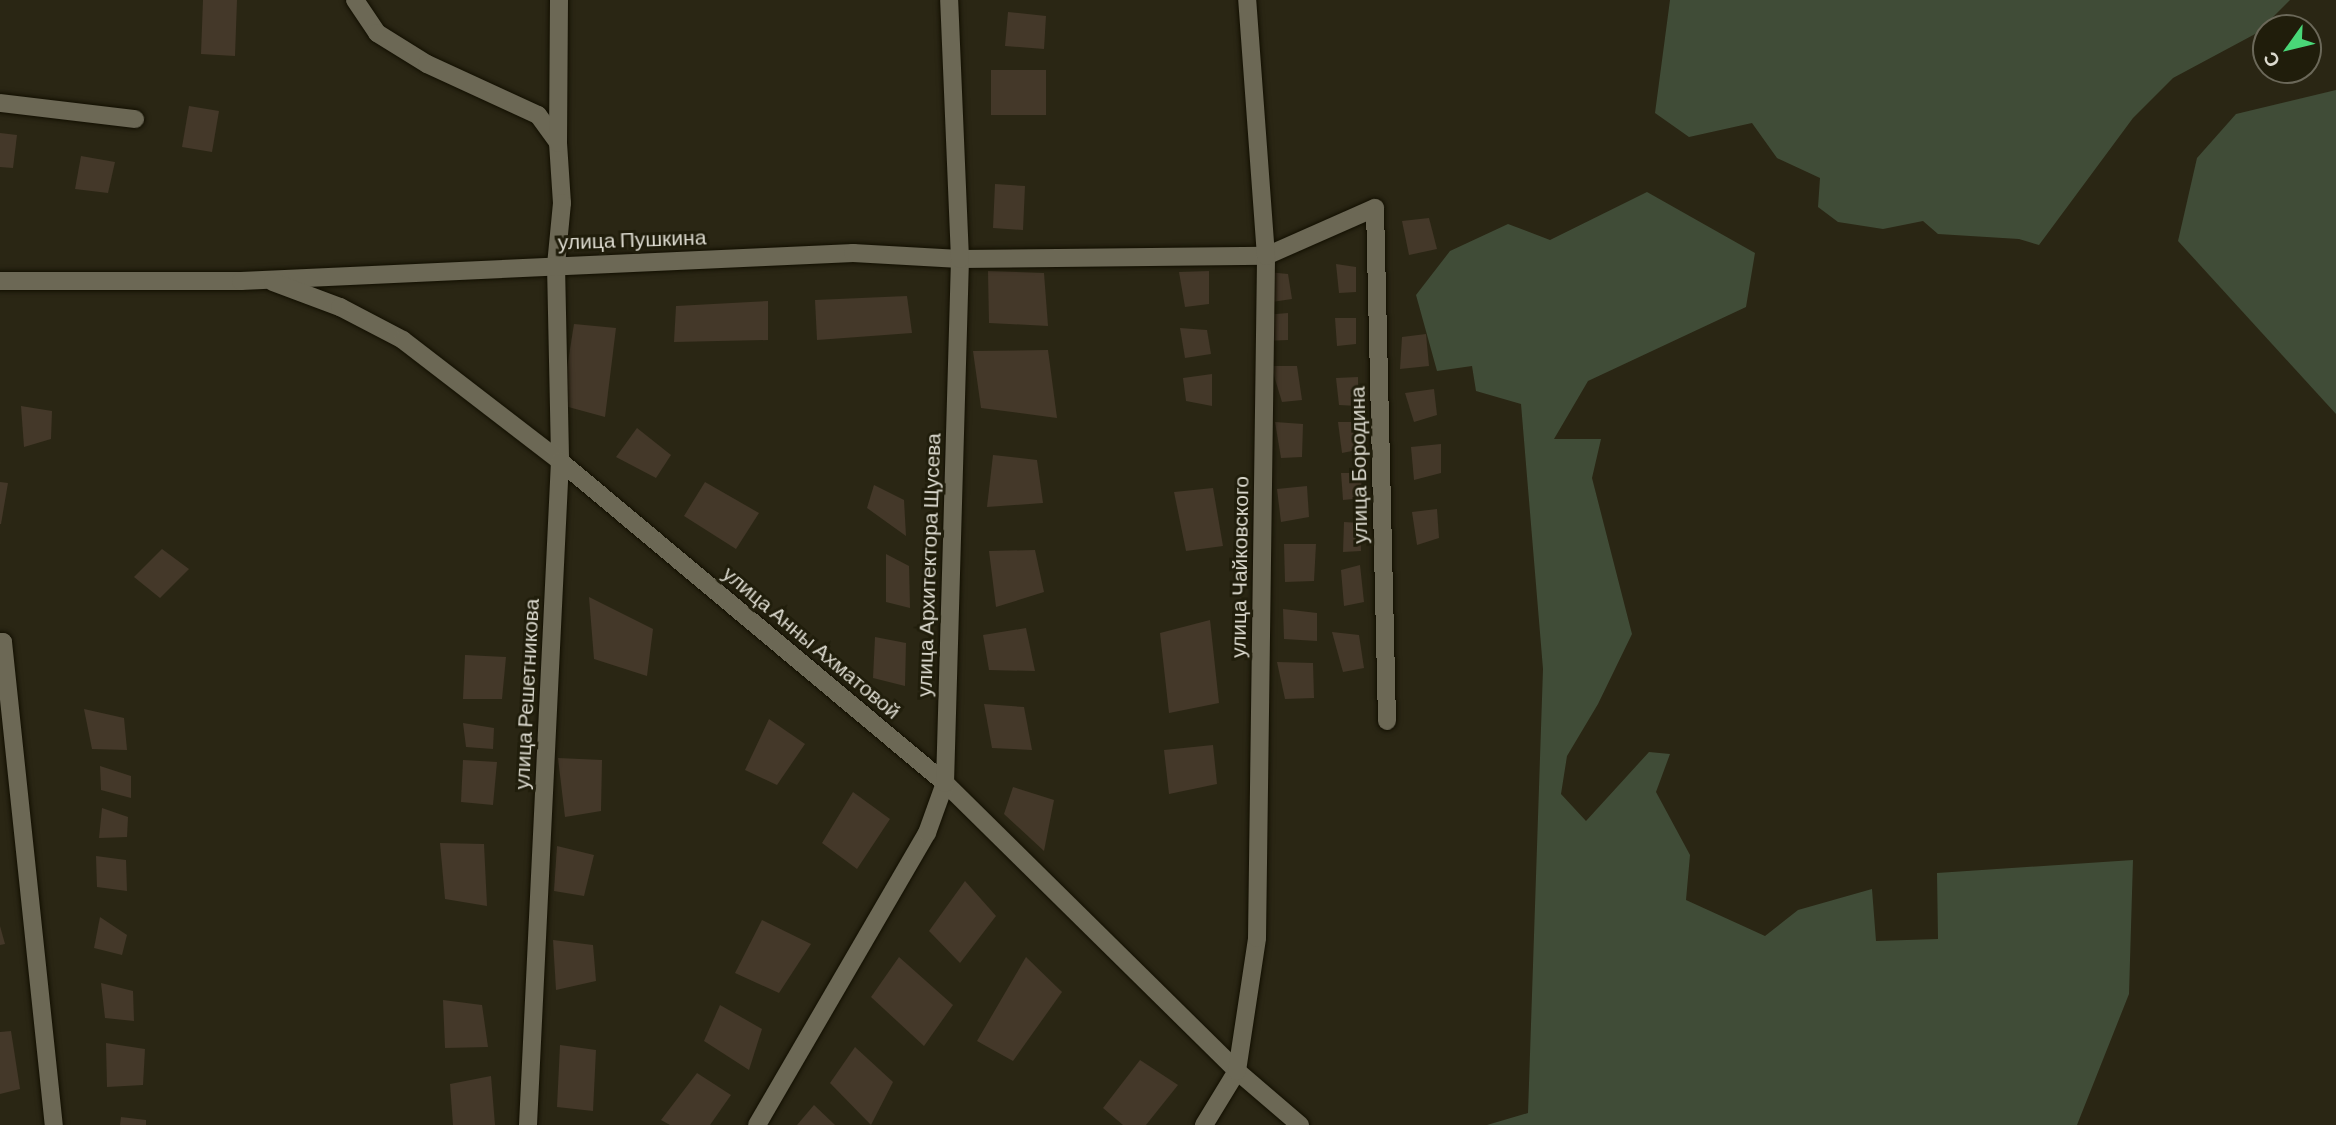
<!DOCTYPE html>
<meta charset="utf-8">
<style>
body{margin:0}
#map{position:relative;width:2336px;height:1125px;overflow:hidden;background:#2a2614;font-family:Barlow,sans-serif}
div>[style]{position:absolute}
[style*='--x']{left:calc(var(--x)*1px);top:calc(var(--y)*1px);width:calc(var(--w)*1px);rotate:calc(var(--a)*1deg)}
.green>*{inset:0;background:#404c37}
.building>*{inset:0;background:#443829}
.roads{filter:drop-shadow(0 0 2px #120f01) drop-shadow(0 0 2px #120f01)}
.minor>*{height:18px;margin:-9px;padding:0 9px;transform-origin:9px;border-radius:9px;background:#6c6855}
span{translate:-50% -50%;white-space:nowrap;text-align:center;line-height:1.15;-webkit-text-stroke:6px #201d0b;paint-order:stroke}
.street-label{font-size:21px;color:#dbd9ce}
.north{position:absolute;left:2252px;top:14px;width:70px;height:70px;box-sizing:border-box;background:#201d0b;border:2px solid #6b6859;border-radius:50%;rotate:236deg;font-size:19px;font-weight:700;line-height:28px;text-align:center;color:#dbd9ce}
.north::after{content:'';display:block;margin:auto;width:24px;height:32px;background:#49d778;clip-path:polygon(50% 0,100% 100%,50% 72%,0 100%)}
</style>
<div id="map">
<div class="green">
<div style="clip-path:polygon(1670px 0,2290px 0,2257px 33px,2173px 78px,2133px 118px,2039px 245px,2019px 239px,1938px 234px,1923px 221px,1883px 229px,1838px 222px,1818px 207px,1820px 178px,1777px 158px,1752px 123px,1689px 137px,1655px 113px)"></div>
<div style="clip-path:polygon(2336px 90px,2336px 414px,2178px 241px,2197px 158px,2236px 114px)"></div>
<div style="clip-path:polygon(1647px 192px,1755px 253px,1746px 307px,1588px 381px,1554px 439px,1601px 439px,1592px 478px,1632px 634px,1598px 704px,1567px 756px,1561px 794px,1586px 821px,1649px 752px,1670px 754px,1656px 792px,1690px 855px,1686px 900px,1765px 936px,1798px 910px,1872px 889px,1876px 941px,1938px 939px,1937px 873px,2133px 860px,2129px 994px,2077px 1125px,1487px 1125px,1528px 1113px,1543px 669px,1521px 404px,1476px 391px,1472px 366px,1437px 371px,1416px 295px,1450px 251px,1508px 224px,1550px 240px)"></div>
</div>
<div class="building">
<div style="clip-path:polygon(203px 0,237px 0,235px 56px,201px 54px)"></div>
<div style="clip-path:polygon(1008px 12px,1046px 16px,1044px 49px,1005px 46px)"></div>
<div style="clip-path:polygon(991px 70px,1046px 70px,1046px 115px,991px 115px)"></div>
<div style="clip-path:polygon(189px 106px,219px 111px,212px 152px,182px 147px)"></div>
<div style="clip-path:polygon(0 133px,17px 135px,13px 168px,0 167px)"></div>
<div style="clip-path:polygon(81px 156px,115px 162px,108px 193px,75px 189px)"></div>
<div style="clip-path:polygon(995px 184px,1025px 186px,1023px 230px,993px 228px)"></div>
<div style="clip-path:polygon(1429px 218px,1437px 249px,1409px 255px,1402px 221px)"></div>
<div style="clip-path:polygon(1336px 264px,1356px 267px,1356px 292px,1339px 293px)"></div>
<div style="clip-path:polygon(988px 271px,1044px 273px,1048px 326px,989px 323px)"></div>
<div style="clip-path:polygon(1209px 271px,1209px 304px,1185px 307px,1179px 272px)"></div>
<div style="clip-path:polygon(1258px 271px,1288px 274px,1292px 299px,1264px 303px)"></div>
<div style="clip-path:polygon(907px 296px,912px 333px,817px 340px,815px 300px)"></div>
<div style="clip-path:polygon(768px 301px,768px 340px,674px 342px,676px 306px)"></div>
<div style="clip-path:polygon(1288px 313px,1288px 340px,1266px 341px,1263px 315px)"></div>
<div style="clip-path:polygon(1335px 318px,1356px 318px,1356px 344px,1337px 346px)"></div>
<div style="clip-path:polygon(574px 324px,616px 328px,605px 417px,561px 405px)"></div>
<div style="clip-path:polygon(1180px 328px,1207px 330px,1211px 354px,1185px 358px)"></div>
<div style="clip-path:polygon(1426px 334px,1429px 366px,1400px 369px,1402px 337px)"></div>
<div style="clip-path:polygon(1048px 350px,1057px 418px,981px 408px,973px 351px)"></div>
<div style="clip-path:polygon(1271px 366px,1297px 366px,1302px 400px,1282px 402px)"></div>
<div style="clip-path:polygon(1212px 374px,1212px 406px,1186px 401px,1183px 378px)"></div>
<div style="clip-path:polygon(1358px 377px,1358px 406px,1339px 405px,1336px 378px)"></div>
<div style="clip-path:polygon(1434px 389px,1437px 415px,1414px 422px,1405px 393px)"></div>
<div style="clip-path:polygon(21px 406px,52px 411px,51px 439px,24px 447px)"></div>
<div style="clip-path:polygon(1275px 422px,1303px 424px,1302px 457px,1281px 458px)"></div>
<div style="clip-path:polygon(1338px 422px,1359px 422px,1362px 449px,1342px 453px)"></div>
<div style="clip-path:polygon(637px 428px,671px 455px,656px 478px,616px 457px)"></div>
<div style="clip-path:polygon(1441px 444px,1441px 473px,1414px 480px,1411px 447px)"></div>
<div style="clip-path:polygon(993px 455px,1037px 460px,1043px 503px,987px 507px)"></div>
<div style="clip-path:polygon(1341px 473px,1361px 473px,1363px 498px,1343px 500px)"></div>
<div style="clip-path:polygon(0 482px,8px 483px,1px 524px,0 524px)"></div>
<div style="clip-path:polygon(705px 482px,759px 513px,736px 549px,684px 516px)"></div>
<div style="clip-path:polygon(874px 485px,904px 500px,906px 536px,867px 508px)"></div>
<div style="clip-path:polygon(1307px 486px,1309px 517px,1281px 522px,1277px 489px)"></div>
<div style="clip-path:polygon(1213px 488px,1223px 546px,1186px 551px,1174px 492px)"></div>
<div style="clip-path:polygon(1437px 509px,1439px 538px,1417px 545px,1412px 512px)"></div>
<div style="clip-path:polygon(1344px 522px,1360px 523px,1361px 551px,1343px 552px)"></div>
<div style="clip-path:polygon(1284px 544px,1316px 544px,1314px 581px,1285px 582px)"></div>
<div style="clip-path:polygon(162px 549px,189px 569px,160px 598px,134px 577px)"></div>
<div style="clip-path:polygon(1035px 550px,1044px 592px,996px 607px,989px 551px)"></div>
<div style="clip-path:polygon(886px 554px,909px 566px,910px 608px,886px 602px)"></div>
<div style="clip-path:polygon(1360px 565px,1364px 602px,1344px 606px,1341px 570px)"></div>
<div style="clip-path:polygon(589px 597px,653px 629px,647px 676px,594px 659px)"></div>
<div style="clip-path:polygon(1283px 609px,1317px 613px,1317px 641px,1284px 639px)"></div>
<div style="clip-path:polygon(1210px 620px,1219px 703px,1169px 713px,1160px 633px)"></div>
<div style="clip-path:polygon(1026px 628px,1035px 671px,989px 670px,983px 635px)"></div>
<div style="clip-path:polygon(1332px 632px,1359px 635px,1364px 668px,1343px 672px)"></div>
<div style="clip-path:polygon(875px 637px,906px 643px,905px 686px,873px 678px)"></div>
<div style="clip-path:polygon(465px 655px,506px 657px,502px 699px,463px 699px)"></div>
<div style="clip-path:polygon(1277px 662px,1313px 663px,1314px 698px,1285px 699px)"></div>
<div style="clip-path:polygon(984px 704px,1024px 707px,1032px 750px,992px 748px)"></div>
<div style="clip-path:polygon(84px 709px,124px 718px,127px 750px,92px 749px)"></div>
<div style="clip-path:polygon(769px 719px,805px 744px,777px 785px,745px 770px)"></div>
<div style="clip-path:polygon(463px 723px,494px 728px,493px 749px,466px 747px)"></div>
<div style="clip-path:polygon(1213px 745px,1217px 784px,1169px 794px,1164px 750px)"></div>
<div style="clip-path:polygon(558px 758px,602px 760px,601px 811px,565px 817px)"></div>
<div style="clip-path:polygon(463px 760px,497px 762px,493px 805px,461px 802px)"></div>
<div style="clip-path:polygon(100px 766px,131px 776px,131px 798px,101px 790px)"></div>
<div style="clip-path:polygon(1013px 787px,1054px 800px,1044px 851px,1004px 814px)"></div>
<div style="clip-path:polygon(853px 792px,890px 819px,857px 869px,822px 843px)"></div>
<div style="clip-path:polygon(102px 808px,128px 817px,127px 837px,99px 838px)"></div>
<div style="clip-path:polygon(440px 843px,484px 844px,487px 906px,445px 899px)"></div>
<div style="clip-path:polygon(557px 846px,594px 855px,584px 896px,554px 891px)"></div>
<div style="clip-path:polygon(96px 856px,126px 860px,127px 891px,97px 887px)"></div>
<div style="clip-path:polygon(965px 881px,996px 916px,960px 963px,929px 931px)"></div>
<div style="clip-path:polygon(100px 917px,127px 935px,122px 955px,94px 948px)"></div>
<div style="clip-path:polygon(762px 920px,811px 944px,779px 993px,735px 973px)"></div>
<div style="clip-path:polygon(0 926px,5px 944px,0 945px)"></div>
<div style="clip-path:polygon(553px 940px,593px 945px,596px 981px,556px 990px)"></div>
<div style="clip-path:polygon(899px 957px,953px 1005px,924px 1046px,871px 997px)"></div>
<div style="clip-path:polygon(1026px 957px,1062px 992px,1013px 1061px,977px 1041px)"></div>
<div style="clip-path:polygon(101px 983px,133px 991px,134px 1021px,105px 1018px)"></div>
<div style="clip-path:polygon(443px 1000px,482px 1005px,488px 1047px,445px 1048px)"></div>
<div style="clip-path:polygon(720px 1005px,762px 1029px,749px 1070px,704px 1041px)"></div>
<div style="clip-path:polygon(11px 1031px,20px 1089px,0 1094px,0 1032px)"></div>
<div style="clip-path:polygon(106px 1043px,145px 1049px,143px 1085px,107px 1087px)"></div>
<div style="clip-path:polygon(560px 1045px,596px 1050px,593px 1111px,557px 1107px)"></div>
<div style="clip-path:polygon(855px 1047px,893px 1082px,871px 1125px,830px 1083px)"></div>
<div style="clip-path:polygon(1140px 1060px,1178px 1085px,1146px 1125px,1123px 1125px,1103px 1108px)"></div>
<div style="clip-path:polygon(697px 1073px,731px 1095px,710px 1125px,670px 1125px,661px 1120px)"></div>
<div style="clip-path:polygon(491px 1076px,495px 1125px,453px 1125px,450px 1084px)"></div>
<div style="clip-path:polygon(814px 1105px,835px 1125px,797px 1125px)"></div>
<div style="clip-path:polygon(121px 1117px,146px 1120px,146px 1125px,120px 1125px)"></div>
</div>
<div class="roads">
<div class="minor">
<div style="--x:355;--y:0;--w:40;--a:56"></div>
<div style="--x:377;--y:33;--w:59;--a:31.8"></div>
<div style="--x:427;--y:64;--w:122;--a:24.7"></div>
<div style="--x:538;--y:115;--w:34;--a:54"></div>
<div style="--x:558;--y:143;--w:60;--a:86.2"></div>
<div style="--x:562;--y:203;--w:62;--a:95.5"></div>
<div style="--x:556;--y:265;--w:196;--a:88.8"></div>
<div style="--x:560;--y:461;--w:665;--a:92.76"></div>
<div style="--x:0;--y:103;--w:136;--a:6.8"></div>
<div style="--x:558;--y:143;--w:143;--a:-89.6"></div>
<div style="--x:0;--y:281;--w:241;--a:0"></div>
<div style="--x:241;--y:281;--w:613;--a:-2.62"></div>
<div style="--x:853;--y:253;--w:107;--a:3.2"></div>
<div style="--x:960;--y:259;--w:306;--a:-0.6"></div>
<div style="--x:1266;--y:256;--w:119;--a:-23.8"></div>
<div style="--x:1375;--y:208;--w:513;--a:88.66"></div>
<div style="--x:273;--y:282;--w:72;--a:20.5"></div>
<div style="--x:340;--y:307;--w:71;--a:27.6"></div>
<div style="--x:403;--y:340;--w:198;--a:37.6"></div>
<div style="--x:560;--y:461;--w:502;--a:39.91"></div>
<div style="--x:945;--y:783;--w:410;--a:44.6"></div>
<div style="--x:1237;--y:1071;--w:83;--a:40.6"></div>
<div style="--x:0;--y:642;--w:3;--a:0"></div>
<div style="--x:3;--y:642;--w:486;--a:84"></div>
<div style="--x:757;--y:1125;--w:338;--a:-59.8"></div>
<div style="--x:927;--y:833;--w:53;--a:-70.2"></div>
<div style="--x:945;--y:783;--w:524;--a:-88.36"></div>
<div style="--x:960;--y:259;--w:259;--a:-92.4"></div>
<div style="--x:1204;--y:1125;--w:63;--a:-58.6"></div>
<div style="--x:1237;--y:1071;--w:134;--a:-81.4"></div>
<div style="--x:1257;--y:938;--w:682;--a:-89.24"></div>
<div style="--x:1266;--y:256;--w:257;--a:-94.2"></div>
</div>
</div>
<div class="street-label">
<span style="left:632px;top:239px;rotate:-2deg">улица Пушкина</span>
<span style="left:1358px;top:465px;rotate:-91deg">улица Бородина</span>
<span style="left:928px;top:565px;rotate:-88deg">улица Архитектора Щусева</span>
<span style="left:1239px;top:567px;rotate:-89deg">улица Чайковского</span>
<span style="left:812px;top:642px;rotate:40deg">улица Анны Ахматовой</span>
<span style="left:526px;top:694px;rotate:-87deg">улица Решетникова</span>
</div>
<div class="north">С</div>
</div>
